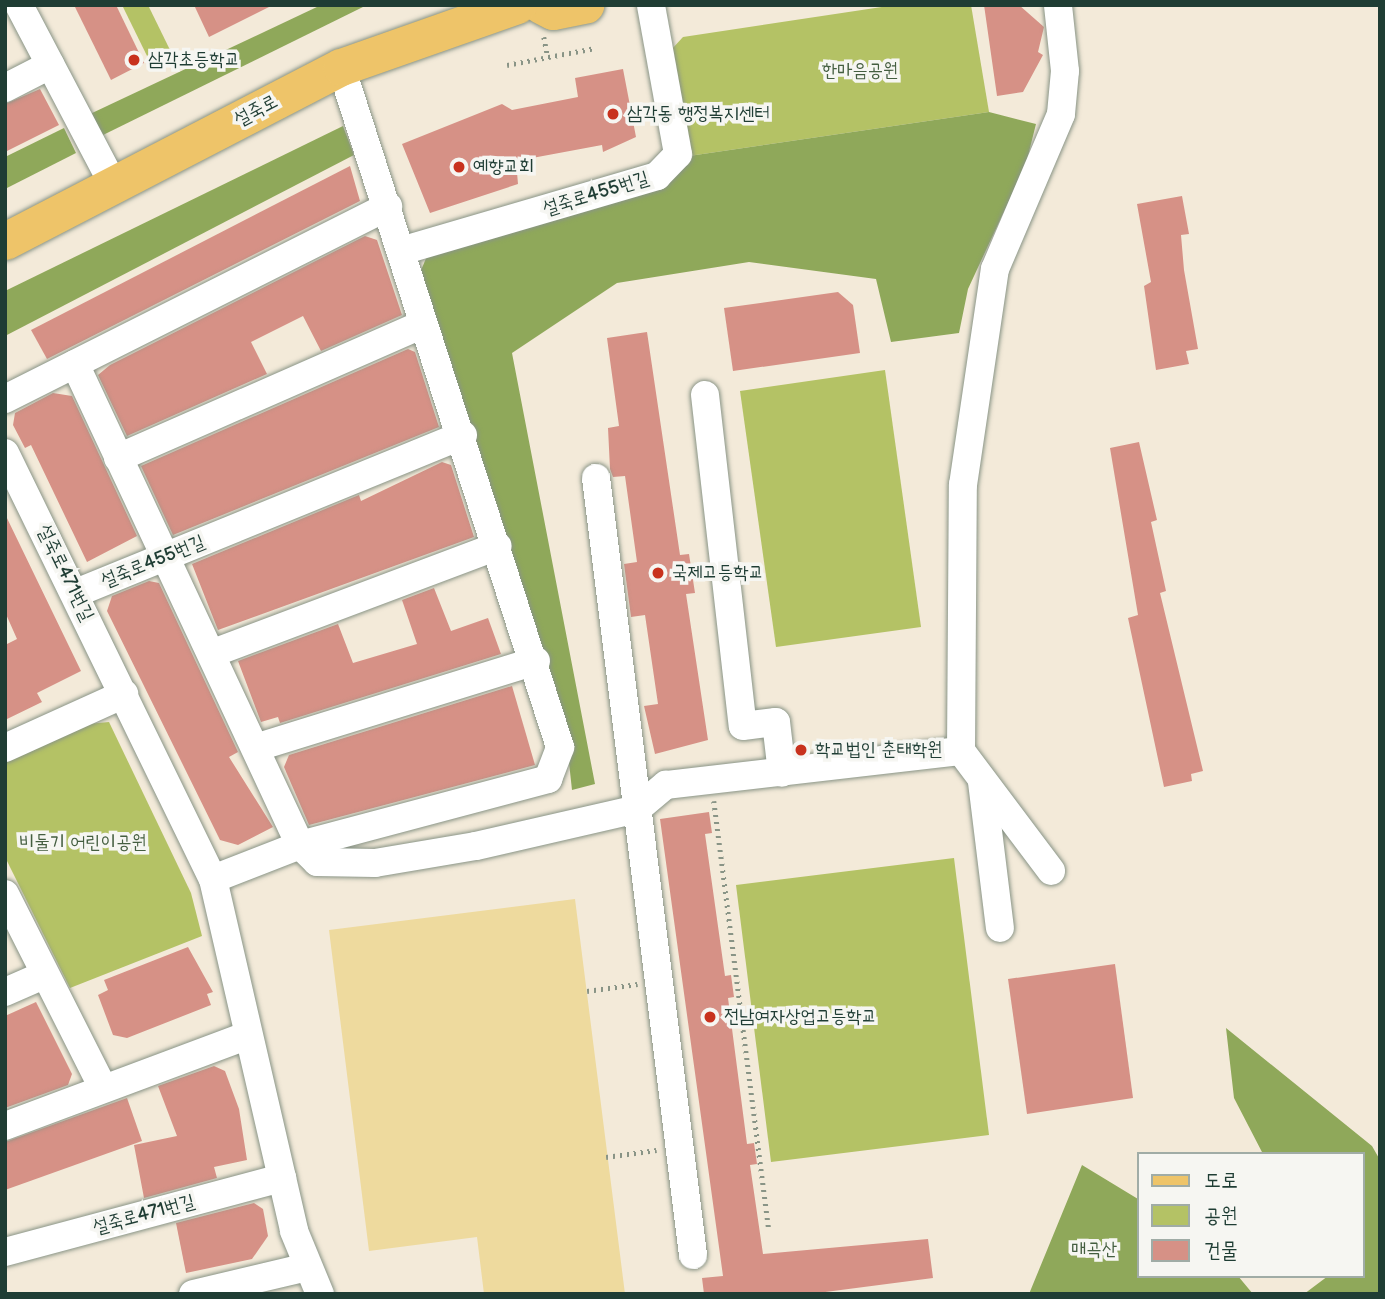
<!DOCTYPE html>
<meta charset="utf-8">
<style>
body{margin:0}
#map{position:relative;width:1385px;height:1299px;overflow:hidden;background:#f3ead9;font-family:"Balsamiq Sans","Poor Story",sans-serif}
div>[style]{position:absolute}
[style*='--x']{left:calc(var(--x)*1px);top:calc(var(--y)*1px);width:calc(var(--w)*1px);rotate:calc(var(--a)*1deg)}
.green>*{inset:0;background:#b4c265}
.forest>*{inset:0;background:#8fa85a}
.sand>*{inset:0;background:#eeda9e}
.building>*{inset:0;background:#d69186}
.path>*{height:4.5px;margin-top:-2.25px;transform-origin:0;background:repeating-linear-gradient(90deg,#899486 0 2px,transparent 0 7px)}
.roads{filter:drop-shadow(0 0 2px #899486) drop-shadow(0 0 2px #899486)}
.minor>*{height:28px;margin:-14px;padding:0 14px;transform-origin:14px;border-radius:14px;background:#fff}
.major>*{height:37px;margin:-18.5px;padding:0 18.5px;transform-origin:18.5px;border-radius:18.5px;background:#eec469}
.dots>*{width:19px;height:19px;translate:-50% -50%;box-sizing:border-box;border:4px solid #f6f6f2;border-radius:50%}
span{translate:-50% -50%;white-space:nowrap;text-align:center;line-height:1.15;-webkit-text-stroke:7px #f6f6f2;paint-order:stroke}
.poi-label{font-size:19px;color:#1f3d34}
.left{translate:0 -50%;text-align:left}
.park-label{font-size:19px;color:#445e40}
.street-label{font-size:19px;color:#1f3d34}
.frame{position:absolute;inset:0;border:7px solid #1f3d34;pointer-events:none}
.legend{position:absolute;left:1137px;top:1152px;width:228px;height:126px;box-sizing:border-box;background:#f6f6f2;border:2px solid #a0aca6;margin:0;padding:9px 12px;list-style:none;font-size:21px;color:#1f3d34}
.legend li{display:flex;align-items:center;gap:14px;height:35px}
.legend b{width:35px;border:2px solid #a0aca6}
</style>
<div id="map">
<div class="green">
<div style="clip-path:polygon(148px 5px,171px 52px,150px 62px,123px 7px)"></div>
<div style="clip-path:polygon(895px 5px,971px 5px,989px 112px,689px 156px,671px 50px,683px 37px)"></div>
<div style="clip-path:polygon(885px 370px,921px 627px,776px 647px,740px 391px)"></div>
<div style="clip-path:polygon(109px 722px,191px 893px,202px 936px,70px 988px,5px 857px,5px 760px,88px 724px)"></div>
<div style="clip-path:polygon(954px 858px,989px 1135px,771px 1162px,736px 885px)"></div>
</div>
<div class="forest">
<div style="clip-path:polygon(367px 5px,101px 136px,90px 114px,319px 6px)"></div>
<div style="clip-path:polygon(989px 112px,1036px 124px,1026px 164px,968px 289px,959px 333px,891px 342px,876px 279px,749px 262px,617px 283px,512px 353px,595px 784px,572px 790px,565px 726px,419px 275px,427px 256px,689px 156px)"></div>
<div style="clip-path:polygon(343px 126px,354px 155px,5px 336px,5px 291px)"></div>
<div style="clip-path:polygon(64px 128px,76px 153px,5px 189px,5px 157px)"></div>
<div style="clip-path:polygon(1226px 1028px,1372px 1146px,1380px 1160px,1380px 1294px,1304px 1294px,1328px 1276px,1362px 1276px,1362px 1154px,1263px 1154px,1234px 1098px)"></div>
<div style="clip-path:polygon(1082px 1165px,1138px 1199px,1138px 1276px,1238px 1276px,1253px 1294px,1029px 1294px)"></div>
</div>
<div class="sand">
<div style="clip-path:polygon(575px 899px,625px 1294px,484px 1294px,477px 1237px,369px 1251px,329px 930px)"></div>
</div>
<div class="building">
<div style="clip-path:polygon(74px 5px,116px 5px,144px 63px,111px 80px)"></div>
<div style="clip-path:polygon(194px 5px,273px 5px,209px 37px)"></div>
<div style="clip-path:polygon(984px 5px,1019px 5px,1044px 27px,1038px 52px,1043px 55px,1023px 92px,997px 96px)"></div>
<div style="clip-path:polygon(623px 69px,636px 137px,603px 152px,602px 145px,516px 161px,518px 184px,430px 213px,402px 144px,502px 104px,512px 110px,578px 97px,575px 78px)"></div>
<div style="clip-path:polygon(40px 89px,59px 125px,5px 152px,5px 104px)"></div>
<div style="clip-path:polygon(350px 166px,360px 201px,47px 359px,31px 330px)"></div>
<div style="clip-path:polygon(1182px 196px,1189px 234px,1181px 235px,1184px 270px,1198px 349px,1186px 351px,1189px 364px,1156px 370px,1144px 286px,1151px 282px,1137px 204px)"></div>
<div style="clip-path:polygon(365px 236px,377px 240px,402px 315px,321px 351px,303px 316px,251px 342px,267px 374px,127px 436px,98px 375px,110px 365px)"></div>
<div style="clip-path:polygon(838px 292px,853px 305px,860px 353px,733px 371px,724px 308px)"></div>
<div style="clip-path:polygon(647px 332px,680px 555px,689px 554px,695px 593px,686px 594px,708px 740px,655px 754px,644px 706px,658px 704px,645px 615px,631px 617px,624px 564px,637px 562px,625px 476px,613px 477px,610px 469px,608px 428px,619px 426px,607px 338px)"></div>
<div style="clip-path:polygon(408px 349px,415px 352px,439px 427px,173px 535px,141px 466px)"></div>
<div style="clip-path:polygon(53px 393px,72px 396px,137px 536px,87px 562px,31px 445px,25px 448px,13px 425px,15px 413px)"></div>
<div style="clip-path:polygon(1139px 442px,1157px 520px,1151px 522px,1166px 591px,1160px 593px,1203px 771px,1191px 774px,1192px 781px,1164px 787px,1128px 618px,1138px 615px,1110px 448px)"></div>
<div style="clip-path:polygon(442px 462px,451px 465px,474px 537px,218px 630px,192px 564px,359px 495px,361px 501px)"></div>
<div style="clip-path:polygon(5px 514px,81px 671px,37px 693px,42px 702px,5px 720px,5px 645px,17px 639px,5px 612px)"></div>
<div style="clip-path:polygon(149px 581px,159px 583px,238px 752px,229px 757px,273px 827px,238px 845px,220px 840px,107px 611px,112px 596px)"></div>
<div style="clip-path:polygon(434px 588px,451px 631px,488px 618px,501px 654px,280px 723px,278px 717px,261px 722px,238px 661px,338px 624px,353px 663px,417px 644px,402px 600px)"></div>
<div style="clip-path:polygon(512px 686px,535px 765px,309px 825px,284px 767px,289px 755px)"></div>
<div style="clip-path:polygon(709px 812px,712px 833px,705px 834px,725px 976px,731px 975px,734px 997px,728px 998px,747px 1144px,754px 1143px,757px 1164px,750px 1165px,763px 1254px,928px 1239px,933px 1278px,810px 1294px,704px 1294px,702px 1278px,723px 1276px,660px 819px)"></div>
<div style="clip-path:polygon(188px 947px,213px 992px,207px 994px,211px 1005px,127px 1038px,113px 1035px,98px 995px,108px 990px,104px 980px)"></div>
<div style="clip-path:polygon(1115px 964px,1133px 1098px,1027px 1114px,1008px 979px)"></div>
<div style="clip-path:polygon(36px 1002px,72px 1074px,68px 1085px,5px 1108px,5px 1016px)"></div>
<div style="clip-path:polygon(214px 1066px,225px 1071px,239px 1109px,247px 1160px,214px 1167px,217px 1178px,144px 1198px,134px 1145px,177px 1136px,158px 1086px)"></div>
<div style="clip-path:polygon(127px 1098px,142px 1141px,5px 1190px,5px 1142px)"></div>
<div style="clip-path:polygon(254px 1203px,263px 1209px,268px 1236px,252px 1259px,186px 1273px,176px 1223px)"></div>
</div>
<div class="path">
<div style="--x:544;--y:37;--w:20;--a:79"></div>
<div style="--x:507;--y:65;--w:90;--a:-10.9"></div>
<div style="--x:714;--y:801;--w:432;--a:82.7"></div>
<div style="--x:587;--y:991;--w:51;--a:-7.8"></div>
<div style="--x:606;--y:1157;--w:51;--a:-7.8"></div>
</div>
<div class="roads">
<div class="minor">
<div style="--x:19;--y:5;--w:204;--a:62.3"></div>
<div style="--x:5;--y:88;--w:51;--a:-27.1"></div>
<div style="--x:401;--y:251;--w:267;--a:-16.3"></div>
<div style="--x:657;--y:176;--w:30;--a:-46"></div>
<div style="--x:678;--y:154;--w:151;--a:-100.3"></div>
<div style="--x:75;--y:364;--w:531;--a:64.93"></div>
<div style="--x:300;--y:845;--w:24;--a:45"></div>
<div style="--x:317;--y:862;--w:58;--a:1"></div>
<div style="--x:375;--y:863;--w:102;--a:-9.6"></div>
<div style="--x:476;--y:846;--w:165;--a:-12.9"></div>
<div style="--x:637;--y:809;--w:38;--a:-40"></div>
<div style="--x:666;--y:785;--w:297;--a:-6.6"></div>
<div style="--x:961;--y:751;--w:266;--a:-89.6"></div>
<div style="--x:963;--y:485;--w:218;--a:-81.6"></div>
<div style="--x:995;--y:269;--w:168;--a:-66.9"></div>
<div style="--x:1061;--y:114;--w:43;--a:-84.7"></div>
<div style="--x:1065;--y:71;--w:66;--a:-96.1"></div>
<div style="--x:705;--y:395;--w:333;--a:83.5"></div>
<div style="--x:743;--y:726;--w:33;--a:-7"></div>
<div style="--x:776;--y:722;--w:51;--a:83.3"></div>
<div style="--x:5;--y:399;--w:429;--a:-26.7"></div>
<div style="--x:5;--y:453;--w:474;--a:64"></div>
<div style="--x:213;--y:879;--w:361;--a:77"></div>
<div style="--x:294;--y:1231;--w:68;--a:67.6"></div>
<div style="--x:118;--y:458;--w:333;--a:-23.7"></div>
<div style="--x:596;--y:478;--w:783;--a:82.88"></div>
<div style="--x:76;--y:593;--w:418;--a:-22.2"></div>
<div style="--x:213;--y:653;--w:304;--a:-20.6"></div>
<div style="--x:258;--y:747;--w:291;--a:-17.2"></div>
<div style="--x:5;--y:748;--w:131;--a:-24.4"></div>
<div style="--x:961;--y:751;--w:150;--a:53.1"></div>
<div style="--x:982;--y:782;--w:147;--a:83"></div>
<div style="--x:213;--y:879;--w:93;--a:-21.3"></div>
<div style="--x:300;--y:845;--w:257;--a:-14.9"></div>
<div style="--x:548;--y:779;--w:34;--a:-69"></div>
<div style="--x:560;--y:747;--w:714;--a:-107.85"></div>
<div style="--x:5;--y:894;--w:215;--a:63.2"></div>
<div style="--x:5;--y:992;--w:43;--a:-23.6"></div>
<div style="--x:5;--y:1126;--w:259;--a:-20.5"></div>
<div style="--x:5;--y:1252;--w:287;--a:-15"></div>
<div style="--x:193;--y:1294;--w:117;--a:-13.3"></div>
</div>
<div class="major">
<div style="--x:541;--y:5;--w:13;--a:27"></div>
<div style="--x:553;--y:11;--w:33;--a:-11"></div>
<div style="--x:5;--y:241;--w:378;--a:-27.4"></div>
<div style="--x:341;--y:67;--w:187;--a:-19.4"></div>
</div>
</div>
<div class="dots">
<div style="left:134px;top:60px;background:#c8321e"></div>
<div style="left:613px;top:114px;background:#c8321e"></div>
<div style="left:459px;top:167px;background:#c8321e"></div>
<div style="left:658px;top:573px;background:#c8321e"></div>
<div style="left:801px;top:750px;background:#c8321e"></div>
<div style="left:710px;top:1017px;background:#c8321e"></div>
</div>
<div class="poi-label">
<span class="left" style="left:148px;top:60px">삼각초등학교</span>
<span class="left" style="left:627px;top:114px">삼각동 행정복지센터</span>
<span class="left" style="left:473px;top:167px">예향교회</span>
<span class="left" style="left:672px;top:573px">국제고등학교</span>
<span class="left" style="left:815px;top:750px">학교법인 춘태학원</span>
<span class="left" style="left:724px;top:1017px">전남여자상업고등학교</span>
</div>
<div class="park-label">
<span style="left:860px;top:71px">한마음공원</span>
<span style="left:83px;top:843px">비둘기 어린이공원</span>
<span style="left:1094px;top:1250px">매곡산</span>
</div>
<div class="street-label">
<span style="left:256px;top:111px;rotate:-28deg">설죽로</span>
<span style="left:596px;top:194px;rotate:-17deg">설죽로455번길</span>
<span style="left:153px;top:562px;rotate:-22deg">설죽로455번길</span>
<span style="left:65px;top:573px;rotate:64deg">설죽로471번길</span>
<span style="left:144px;top:1215px;rotate:-15deg">설죽로471번길</span>
</div>
<div class="frame"></div>
<ul class="legend">
<li><b style="height:9px;background:#eec469"></b>도로</li>
<li><b style="height:19px;background:#b4c265"></b>공원</li>
<li><b style="height:19px;background:#d69186"></b>건물</li>
</ul>
</div>
